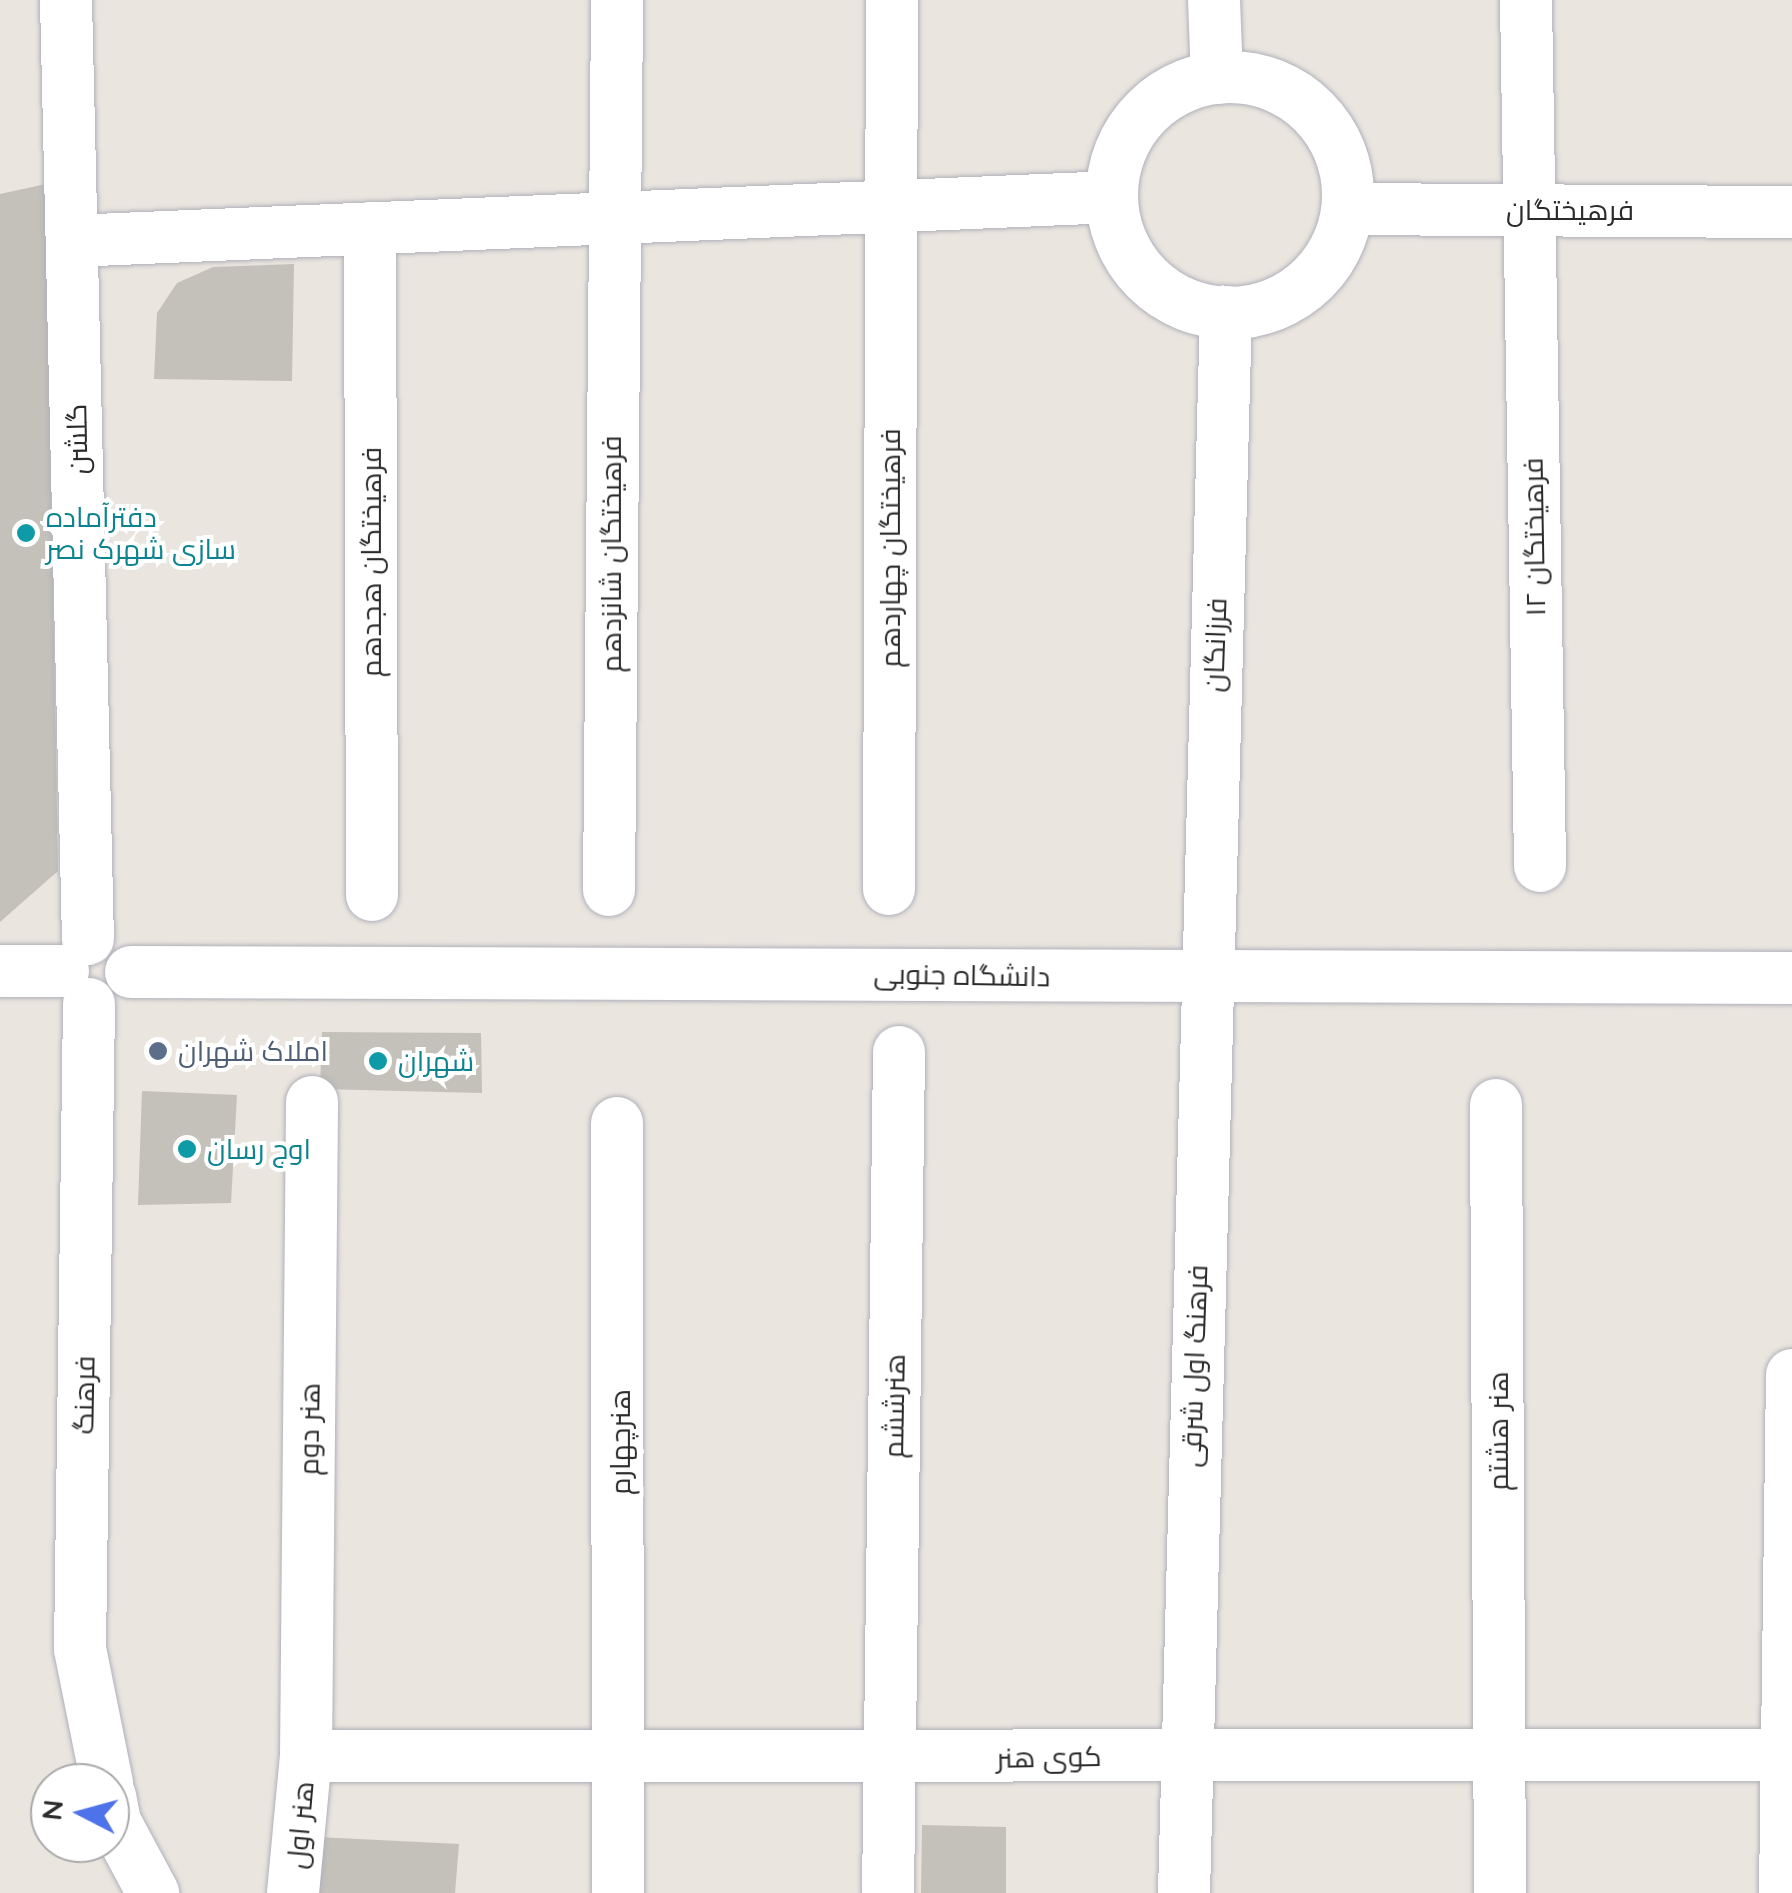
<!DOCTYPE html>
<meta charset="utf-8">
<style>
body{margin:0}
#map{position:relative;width:1792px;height:1893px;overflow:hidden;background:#ebe5df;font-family:Quicksand,Cairo,sans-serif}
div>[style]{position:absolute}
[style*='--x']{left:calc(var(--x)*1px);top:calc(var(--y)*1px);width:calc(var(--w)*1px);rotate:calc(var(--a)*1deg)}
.building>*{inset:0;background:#c4c0ba}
.roads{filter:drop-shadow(0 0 2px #afb1ba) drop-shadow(0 0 2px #afb1ba)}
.minor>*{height:52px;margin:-26px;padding:0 26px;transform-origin:26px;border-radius:26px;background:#fff}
.minor>.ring{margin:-26px;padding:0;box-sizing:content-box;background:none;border:52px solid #fff;border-radius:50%}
.dots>*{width:28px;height:28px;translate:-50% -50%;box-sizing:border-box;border:5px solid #fff;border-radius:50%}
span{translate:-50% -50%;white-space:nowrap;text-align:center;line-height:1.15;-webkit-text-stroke:8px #fff;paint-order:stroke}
.street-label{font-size:28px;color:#2b2b2b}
.culture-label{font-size:28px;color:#0d838f}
.left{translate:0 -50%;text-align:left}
.service-label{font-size:28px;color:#4e5e75}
.north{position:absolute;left:30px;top:1763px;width:100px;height:100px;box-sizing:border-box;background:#fff;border:2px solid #aaa;border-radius:50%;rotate:276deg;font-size:28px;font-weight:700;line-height:40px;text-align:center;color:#2b2b2b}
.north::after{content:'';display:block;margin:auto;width:35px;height:45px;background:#4e72e9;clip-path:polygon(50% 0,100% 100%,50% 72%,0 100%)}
</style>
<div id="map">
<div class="building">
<div style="clip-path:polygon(46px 184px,58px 871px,0 922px,0 194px)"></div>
<div style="clip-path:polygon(294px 264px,292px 381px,154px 379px,157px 313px,177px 283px,213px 267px)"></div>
<div style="clip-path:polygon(322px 1032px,481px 1033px,482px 1093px,320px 1089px)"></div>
<div style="clip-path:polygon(142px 1091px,237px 1095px,231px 1203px,138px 1205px)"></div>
<div style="clip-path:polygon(922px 1825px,1006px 1827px,1006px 1893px,921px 1893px)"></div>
<div style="clip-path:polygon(318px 1837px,459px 1844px,455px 1893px,310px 1893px)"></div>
</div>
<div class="roads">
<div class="minor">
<div style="--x:66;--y:0;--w:939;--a:88.66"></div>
<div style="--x:1214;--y:0;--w:78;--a:87.8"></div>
<div style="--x:1526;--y:0;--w:866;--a:89.07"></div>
<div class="ring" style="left:1112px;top:77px;width:184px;height:184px"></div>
<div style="--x:1348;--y:209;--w:444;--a:0.4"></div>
<div style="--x:370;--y:228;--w:667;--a:89.83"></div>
<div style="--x:72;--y:241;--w:1041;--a:-2.42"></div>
<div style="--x:889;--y:889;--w:889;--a:-89.81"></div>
<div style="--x:609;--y:890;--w:890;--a:-89.48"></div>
<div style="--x:0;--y:971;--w:63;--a:0"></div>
<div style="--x:131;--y:972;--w:1661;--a:0.21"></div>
<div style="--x:89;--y:1004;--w:645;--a:90.8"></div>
<div style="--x:80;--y:1649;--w:137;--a:78.6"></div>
<div style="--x:1496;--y:1105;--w:788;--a:89.71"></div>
<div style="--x:617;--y:1123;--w:770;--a:89.93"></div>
<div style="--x:306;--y:1756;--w:1486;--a:-0.04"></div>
<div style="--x:110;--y:1796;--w:26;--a:79"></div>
<div style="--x:115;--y:1822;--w:81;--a:61.8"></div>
<div style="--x:293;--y:1893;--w:138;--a:-84.6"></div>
<div style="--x:306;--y:1756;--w:654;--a:-89.47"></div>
<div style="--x:888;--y:1893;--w:841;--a:-89.25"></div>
<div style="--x:1184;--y:1893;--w:1582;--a:-88.48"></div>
<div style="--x:1785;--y:1893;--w:518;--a:-89.23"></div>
</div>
</div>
<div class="dots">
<div style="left:26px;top:533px;background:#0f9aa8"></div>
<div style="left:158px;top:1051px;background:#5c6f8a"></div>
<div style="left:378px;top:1061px;background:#0f9aa8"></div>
<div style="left:187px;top:1149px;background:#0f9aa8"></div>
</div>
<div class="street-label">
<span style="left:1570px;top:210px">فرهیختگان</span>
<span style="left:77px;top:439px;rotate:-91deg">گلشن</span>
<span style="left:1534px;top:537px;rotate:-91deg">فرهیختگان ۱۲</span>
<span style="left:890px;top:548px;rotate:-90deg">فرهیختگان چهاردهم</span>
<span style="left:611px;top:554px;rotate:-90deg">فرهیختگان شانزدهم</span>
<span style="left:371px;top:562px;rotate:-90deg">فرهیختگان هجدهم</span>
<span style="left:1215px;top:645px;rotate:-88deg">فرزانگان</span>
<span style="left:962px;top:975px;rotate:1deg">دانشگاه جنوبی</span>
<span style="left:1194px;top:1366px;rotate:-88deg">فرهنگ اول شرقی</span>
<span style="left:84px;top:1395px;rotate:-89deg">فرهنگ</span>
<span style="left:894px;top:1406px;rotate:-89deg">هنرششم</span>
<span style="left:309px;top:1429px;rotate:-89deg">هنر دوم</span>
<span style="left:1498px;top:1431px;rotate:-90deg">هنر هشتم</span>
<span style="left:620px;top:1442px;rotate:-90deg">هنرچهارم</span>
<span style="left:1049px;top:1757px;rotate:-1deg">کوی هنر</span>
<span style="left:300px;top:1825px;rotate:-85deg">هنر اول</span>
</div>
<div class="culture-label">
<span class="left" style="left:46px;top:533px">دفترآماده<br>سازی شهرک نصر</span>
<span class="left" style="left:398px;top:1061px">شهران</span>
<span class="left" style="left:207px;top:1149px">اوج رسان</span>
</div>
<div class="service-label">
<span class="left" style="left:178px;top:1051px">املاک شهران</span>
</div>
<div class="north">N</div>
</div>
